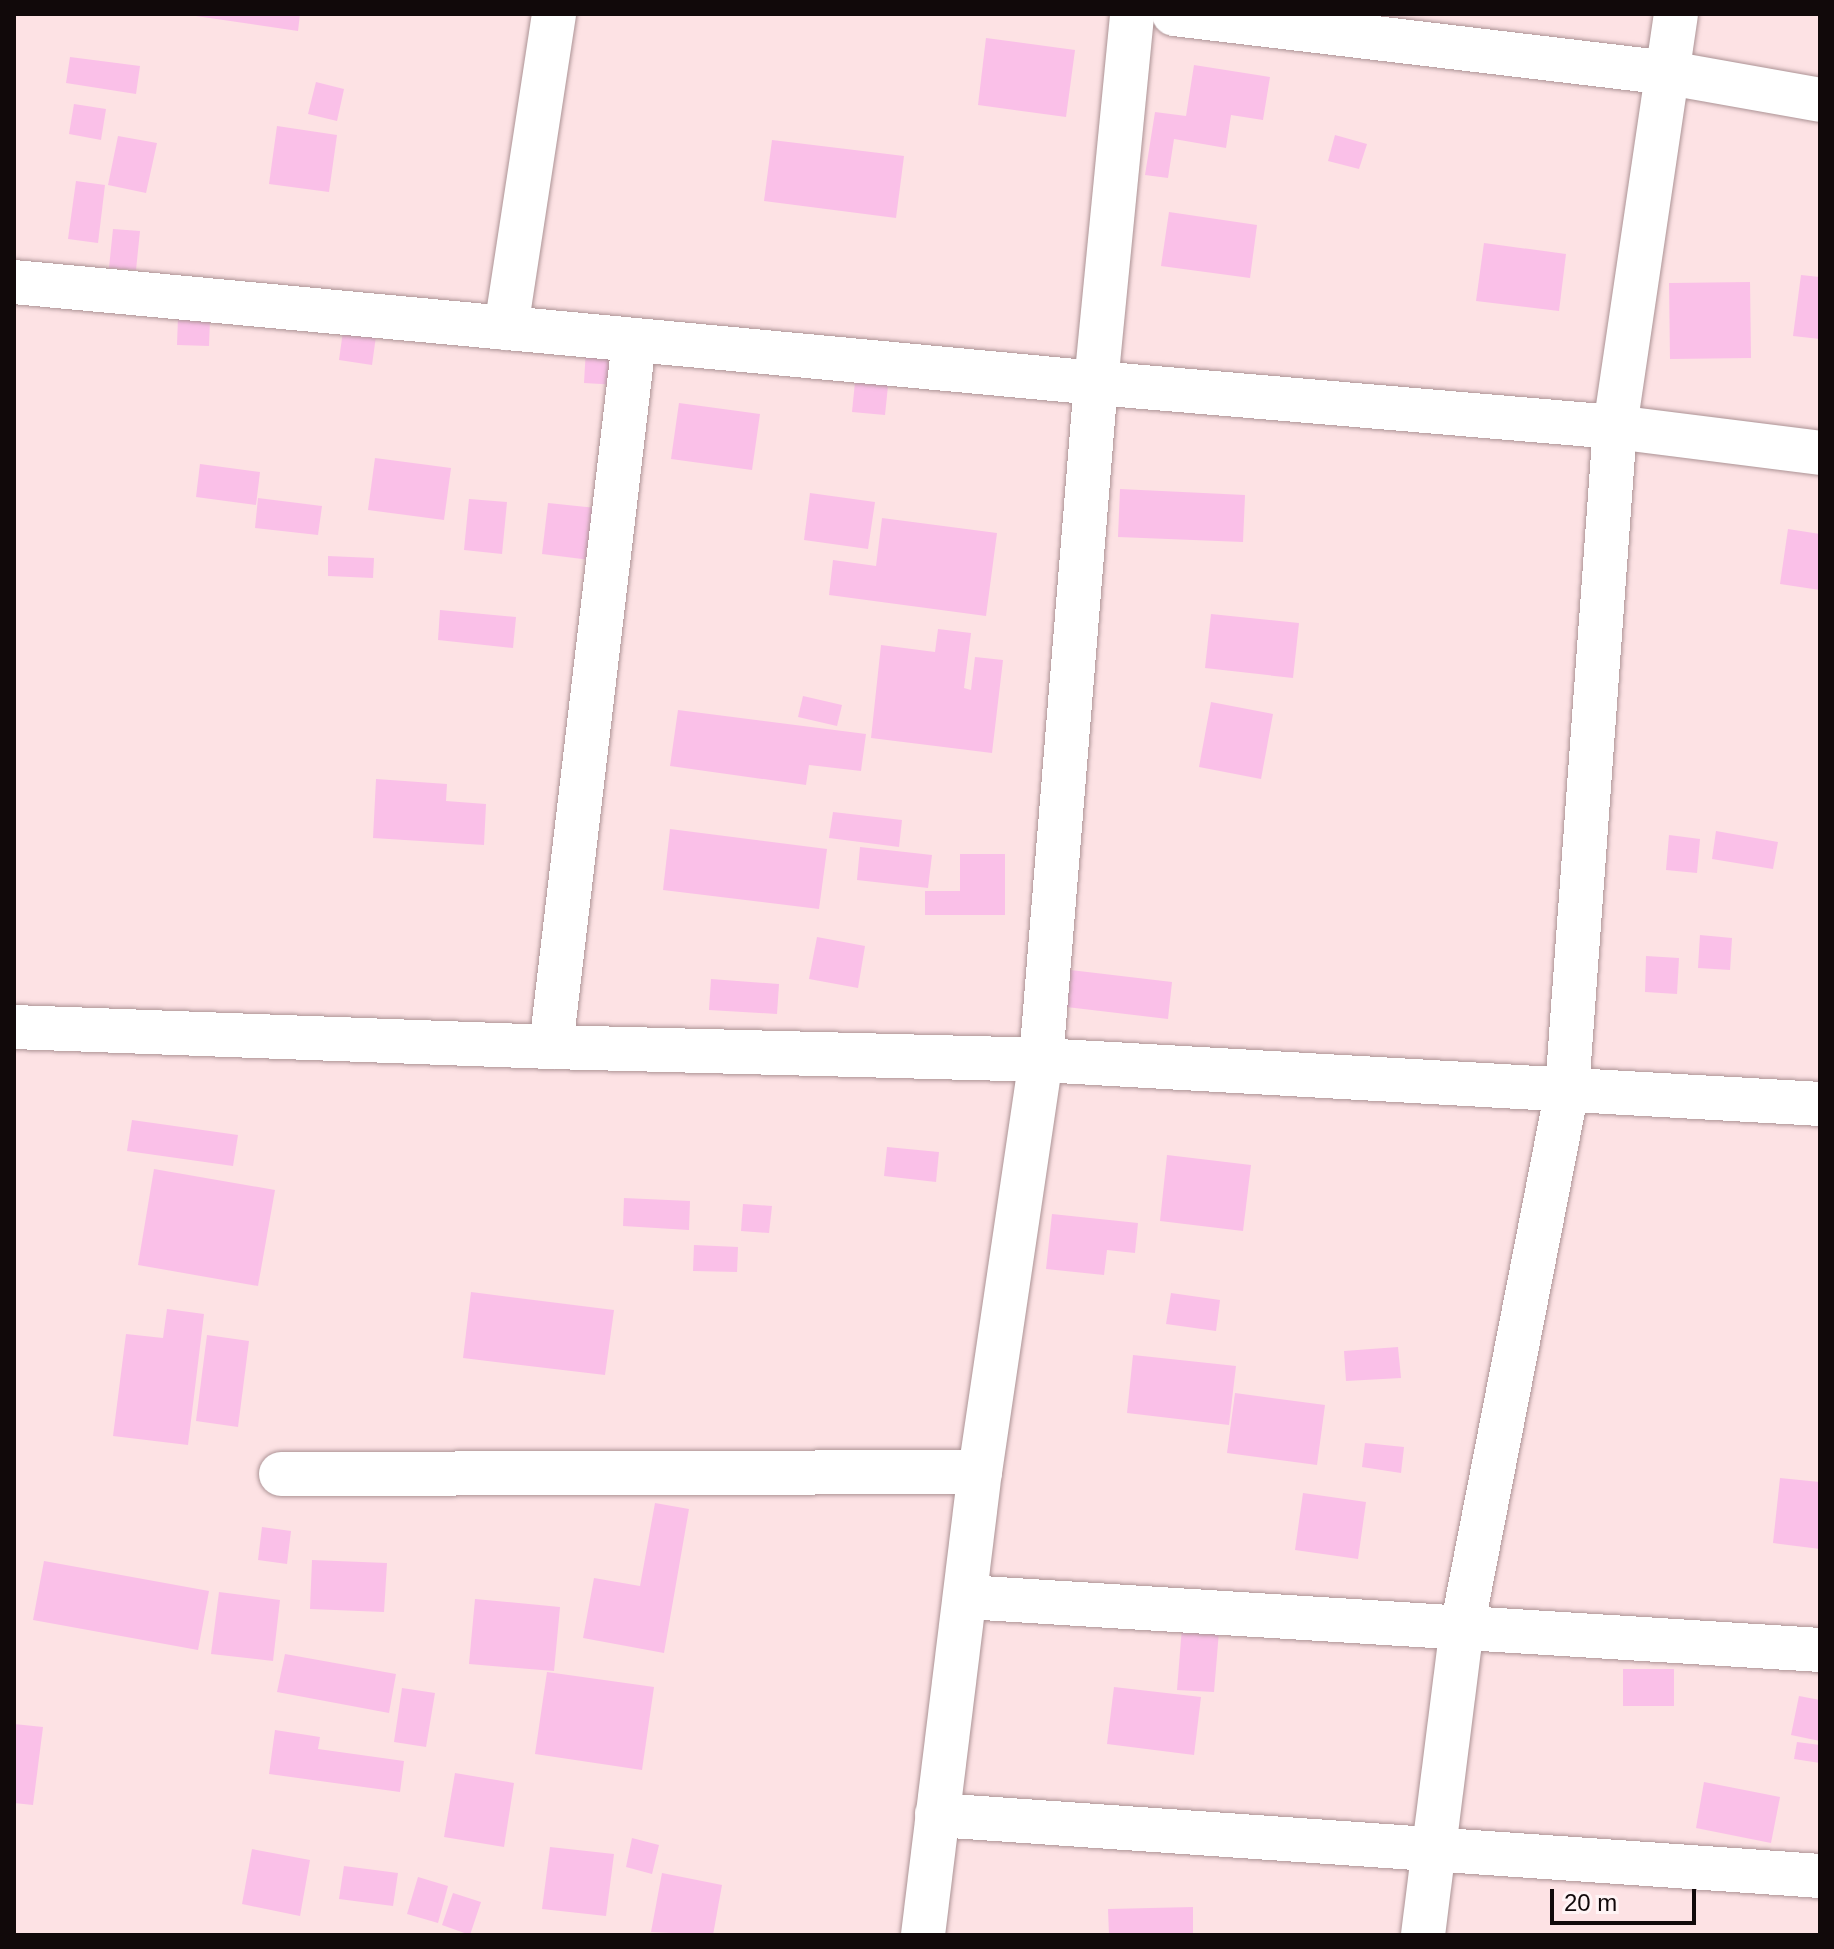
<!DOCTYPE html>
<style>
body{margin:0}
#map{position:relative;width:1834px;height:1949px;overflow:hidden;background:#fde2e4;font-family:Helvetica,sans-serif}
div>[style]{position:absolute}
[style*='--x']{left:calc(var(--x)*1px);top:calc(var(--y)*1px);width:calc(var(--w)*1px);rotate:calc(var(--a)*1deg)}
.building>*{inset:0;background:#fac0e8}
.roads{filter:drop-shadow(0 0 2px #ac9395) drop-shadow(0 0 2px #ac9395)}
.street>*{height:44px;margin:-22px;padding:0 22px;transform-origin:22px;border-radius:22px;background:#fff}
span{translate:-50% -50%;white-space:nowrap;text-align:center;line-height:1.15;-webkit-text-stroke:6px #fff4f5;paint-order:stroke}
.frame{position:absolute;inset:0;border:16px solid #11090a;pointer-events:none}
.scale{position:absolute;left:1550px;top:1889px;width:146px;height:36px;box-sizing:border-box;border:4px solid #11090a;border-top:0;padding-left:10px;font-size:24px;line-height:28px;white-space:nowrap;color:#11090a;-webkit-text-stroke:6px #fff4f5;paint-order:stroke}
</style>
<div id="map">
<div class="building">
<div style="clip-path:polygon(182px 14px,300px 14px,298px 31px)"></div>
<div style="clip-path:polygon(986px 38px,1075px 50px,1066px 117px,978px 105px)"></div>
<div style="clip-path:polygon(70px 57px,140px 66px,136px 94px,66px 83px)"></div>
<div style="clip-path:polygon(1194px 65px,1270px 77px,1263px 120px,1231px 115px,1226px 148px,1174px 139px,1168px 178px,1145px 175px,1155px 112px,1186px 116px)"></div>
<div style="clip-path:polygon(316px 82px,344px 89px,337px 121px,308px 114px)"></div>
<div style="clip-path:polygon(74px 104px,106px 109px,101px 140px,69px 134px)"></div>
<div style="clip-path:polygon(277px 126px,337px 135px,329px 192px,269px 184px)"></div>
<div style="clip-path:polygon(1335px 135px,1367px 144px,1359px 169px,1328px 161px)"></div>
<div style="clip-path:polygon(118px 136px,157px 143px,146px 193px,108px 185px)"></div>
<div style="clip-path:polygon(772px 140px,904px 156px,896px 218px,764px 201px)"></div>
<div style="clip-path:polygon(76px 181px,105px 185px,98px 243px,68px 239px)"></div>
<div style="clip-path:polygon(1169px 212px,1257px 225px,1250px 278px,1161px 266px)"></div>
<div style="clip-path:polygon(113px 229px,140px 231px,136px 270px,109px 268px)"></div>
<div style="clip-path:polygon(1484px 243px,1566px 254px,1559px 311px,1476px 301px)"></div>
<div style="clip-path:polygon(1801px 275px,1820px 277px,1820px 339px,1793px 336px)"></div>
<div style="clip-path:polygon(1750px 282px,1751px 358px,1670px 359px,1669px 283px)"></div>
<div style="clip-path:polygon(178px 318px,210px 319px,209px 346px,177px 345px)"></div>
<div style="clip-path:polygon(343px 331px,376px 336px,372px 365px,339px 360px)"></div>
<div style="clip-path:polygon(586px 349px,619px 351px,618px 385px,584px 383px)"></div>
<div style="clip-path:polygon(856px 372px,889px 376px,885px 415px,852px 412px)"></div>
<div style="clip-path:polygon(679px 403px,760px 414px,752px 470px,671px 459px)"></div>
<div style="clip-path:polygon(375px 458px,451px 468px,444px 520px,368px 510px)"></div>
<div style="clip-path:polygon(200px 464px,260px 472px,256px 505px,196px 497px)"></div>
<div style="clip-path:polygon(1120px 489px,1245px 495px,1243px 542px,1118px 537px)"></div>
<div style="clip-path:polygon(810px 493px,875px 502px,868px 549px,804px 540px)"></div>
<div style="clip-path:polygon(258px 498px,322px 506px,318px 535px,255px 528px)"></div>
<div style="clip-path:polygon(469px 499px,507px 502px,502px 554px,464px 550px)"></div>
<div style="clip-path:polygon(548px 503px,596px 508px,590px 560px,542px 554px)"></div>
<div style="clip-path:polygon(882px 518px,997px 533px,986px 616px,829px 595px,833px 560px,876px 566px)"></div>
<div style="clip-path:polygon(1788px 529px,1820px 534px,1820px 590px,1780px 584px)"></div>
<div style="clip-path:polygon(328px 556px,374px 558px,373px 578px,328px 576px)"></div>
<div style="clip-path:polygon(440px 610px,516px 617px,513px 648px,438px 640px)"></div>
<div style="clip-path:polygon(1211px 614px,1299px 623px,1293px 678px,1205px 668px)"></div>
<div style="clip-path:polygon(938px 629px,971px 633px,964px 688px,971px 690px,975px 657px,1003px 660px,992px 753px,871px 738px,881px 645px,935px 652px)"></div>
<div style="clip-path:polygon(803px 696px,842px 705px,837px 726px,798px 717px)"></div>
<div style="clip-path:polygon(1211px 702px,1273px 714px,1261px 779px,1199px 767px)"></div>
<div style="clip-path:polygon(678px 710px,866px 734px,861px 771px,809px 765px,806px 785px,670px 766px)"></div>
<div style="clip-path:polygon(376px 779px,447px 784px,446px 801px,486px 804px,484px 845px,373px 838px)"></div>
<div style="clip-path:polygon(833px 812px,902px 820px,899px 847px,829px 838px)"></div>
<div style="clip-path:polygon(670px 829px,827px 849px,819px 909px,663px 890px)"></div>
<div style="clip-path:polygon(1716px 831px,1778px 842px,1773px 869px,1712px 859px)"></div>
<div style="clip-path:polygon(1669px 835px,1700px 839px,1697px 873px,1666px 870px)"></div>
<div style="clip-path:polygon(860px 847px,932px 855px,928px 888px,857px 880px)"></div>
<div style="clip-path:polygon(960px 854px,1005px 854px,1005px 915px,925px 915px,925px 891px,960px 891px)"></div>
<div style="clip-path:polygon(1700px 935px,1732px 938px,1730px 970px,1698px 968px)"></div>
<div style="clip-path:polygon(817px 937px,865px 946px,858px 988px,809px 979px)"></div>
<div style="clip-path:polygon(1646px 956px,1679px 958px,1677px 994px,1645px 992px)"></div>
<div style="clip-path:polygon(1062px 969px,1172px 982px,1168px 1019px,1058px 1006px)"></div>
<div style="clip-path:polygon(711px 979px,779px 984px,777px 1014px,709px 1010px)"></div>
<div style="clip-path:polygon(132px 1120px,238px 1135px,233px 1166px,127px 1151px)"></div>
<div style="clip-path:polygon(887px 1147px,939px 1152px,936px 1182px,884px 1176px)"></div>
<div style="clip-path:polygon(1167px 1155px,1251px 1165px,1243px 1231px,1160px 1221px)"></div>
<div style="clip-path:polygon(154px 1169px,275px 1190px,258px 1286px,138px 1265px)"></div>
<div style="clip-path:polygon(624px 1198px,690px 1201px,689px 1230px,623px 1226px)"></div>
<div style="clip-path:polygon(743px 1204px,772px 1206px,769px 1233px,741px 1231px)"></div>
<div style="clip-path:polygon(1052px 1214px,1138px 1223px,1135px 1253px,1107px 1250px,1104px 1275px,1046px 1269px)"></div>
<div style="clip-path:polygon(694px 1245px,738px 1247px,737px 1272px,693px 1271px)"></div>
<div style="clip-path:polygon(471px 1292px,614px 1310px,605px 1375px,463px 1358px)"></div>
<div style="clip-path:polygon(1171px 1293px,1220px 1300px,1216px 1331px,1166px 1324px)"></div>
<div style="clip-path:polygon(167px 1309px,204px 1314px,188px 1445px,113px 1436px,126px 1334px,163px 1338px)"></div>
<div style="clip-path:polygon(207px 1335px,249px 1341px,238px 1427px,196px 1421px)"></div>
<div style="clip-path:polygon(1398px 1347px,1401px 1378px,1346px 1381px,1344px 1351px)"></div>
<div style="clip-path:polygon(1133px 1355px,1236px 1366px,1229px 1425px,1127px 1413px)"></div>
<div style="clip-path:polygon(1235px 1393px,1325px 1405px,1317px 1465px,1227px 1453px)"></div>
<div style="clip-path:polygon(1365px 1443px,1404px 1447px,1401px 1473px,1362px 1467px)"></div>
<div style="clip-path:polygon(1780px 1478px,1820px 1482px,1820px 1549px,1773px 1543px)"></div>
<div style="clip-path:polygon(1303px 1493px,1366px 1502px,1358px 1559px,1295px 1550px)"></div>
<div style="clip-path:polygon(655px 1503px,689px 1509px,664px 1653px,583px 1638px,594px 1578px,640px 1586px)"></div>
<div style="clip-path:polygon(262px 1527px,291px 1531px,287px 1564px,258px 1560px)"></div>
<div style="clip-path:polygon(312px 1560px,387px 1563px,384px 1612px,310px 1609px)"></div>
<div style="clip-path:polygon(44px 1561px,209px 1591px,198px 1650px,33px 1620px)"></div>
<div style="clip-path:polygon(219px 1592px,280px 1600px,273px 1661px,211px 1654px)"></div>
<div style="clip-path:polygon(475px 1599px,560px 1607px,554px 1671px,469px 1664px)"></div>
<div style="clip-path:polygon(1182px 1627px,1219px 1631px,1214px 1692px,1177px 1690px)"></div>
<div style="clip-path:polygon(285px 1654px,396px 1674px,389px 1713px,277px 1692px)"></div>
<div style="clip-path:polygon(1623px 1669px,1674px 1669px,1674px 1706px,1623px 1706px)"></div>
<div style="clip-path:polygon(547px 1672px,654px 1687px,642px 1770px,535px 1754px)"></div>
<div style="clip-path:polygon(1114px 1687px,1201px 1697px,1194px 1755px,1107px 1744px)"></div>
<div style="clip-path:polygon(402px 1688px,435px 1693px,426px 1747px,394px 1742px)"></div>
<div style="clip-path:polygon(1799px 1696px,1820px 1700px,1820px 1741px,1791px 1735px)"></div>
<div style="clip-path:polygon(14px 1724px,43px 1727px,33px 1805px,14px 1803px)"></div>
<div style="clip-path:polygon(275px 1730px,320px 1737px,318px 1749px,404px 1761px,400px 1792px,269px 1774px)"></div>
<div style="clip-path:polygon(1797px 1742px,1820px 1745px,1820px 1763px,1794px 1759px)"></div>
<div style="clip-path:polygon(455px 1773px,514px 1783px,504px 1847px,444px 1837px)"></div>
<div style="clip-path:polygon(1704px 1782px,1780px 1797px,1771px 1843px,1696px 1828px)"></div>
<div style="clip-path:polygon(632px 1838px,659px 1845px,652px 1874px,626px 1867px)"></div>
<div style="clip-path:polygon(550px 1847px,614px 1854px,606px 1916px,542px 1909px)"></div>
<div style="clip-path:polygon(252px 1849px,310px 1860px,300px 1916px,242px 1904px)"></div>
<div style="clip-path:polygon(344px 1866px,398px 1873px,393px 1906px,339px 1899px)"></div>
<div style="clip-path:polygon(662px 1873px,722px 1885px,713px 1935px,651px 1932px)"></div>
<div style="clip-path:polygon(418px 1877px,448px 1886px,438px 1923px,407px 1914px)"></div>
<div style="clip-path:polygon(453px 1893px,481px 1902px,470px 1935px,442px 1925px)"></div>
<div style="clip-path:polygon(1193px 1907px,1193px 1935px,1109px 1935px,1108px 1909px)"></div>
</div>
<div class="roads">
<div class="street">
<div style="--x:1174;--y:14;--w:499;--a:6.8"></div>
<div style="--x:1669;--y:73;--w:153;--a:10.1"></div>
<div style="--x:14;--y:282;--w:1087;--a:5.33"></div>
<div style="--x:1096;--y:383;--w:521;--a:4.85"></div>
<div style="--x:1615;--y:427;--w:207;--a:7.2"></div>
<div style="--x:506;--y:328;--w:318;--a:-81.3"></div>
<div style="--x:14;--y:1027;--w:537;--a:2.13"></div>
<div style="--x:551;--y:1047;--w:490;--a:1.5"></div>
<div style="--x:1041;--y:1060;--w:780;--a:3.23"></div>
<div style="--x:551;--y:1047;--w:711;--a:-83.29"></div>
<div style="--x:281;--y:1474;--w:699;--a:-0.16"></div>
<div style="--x:966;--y:1597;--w:856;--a:3.55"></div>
<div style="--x:937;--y:1815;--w:885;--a:3.95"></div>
<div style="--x:923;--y:1935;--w:466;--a:-83"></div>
<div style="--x:980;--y:1472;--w:416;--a:-81.6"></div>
<div style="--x:1041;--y:1060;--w:679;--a:-85.36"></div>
<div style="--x:1096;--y:383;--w:371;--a:-84.4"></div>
<div style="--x:1423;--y:1935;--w:309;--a:-82.8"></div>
<div style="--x:1462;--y:1628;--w:548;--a:-78.96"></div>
<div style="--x:1567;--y:1090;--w:665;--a:-85.86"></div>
<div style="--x:1615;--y:427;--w:417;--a:-81.6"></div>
</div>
</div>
<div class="frame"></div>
<div class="scale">20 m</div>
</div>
